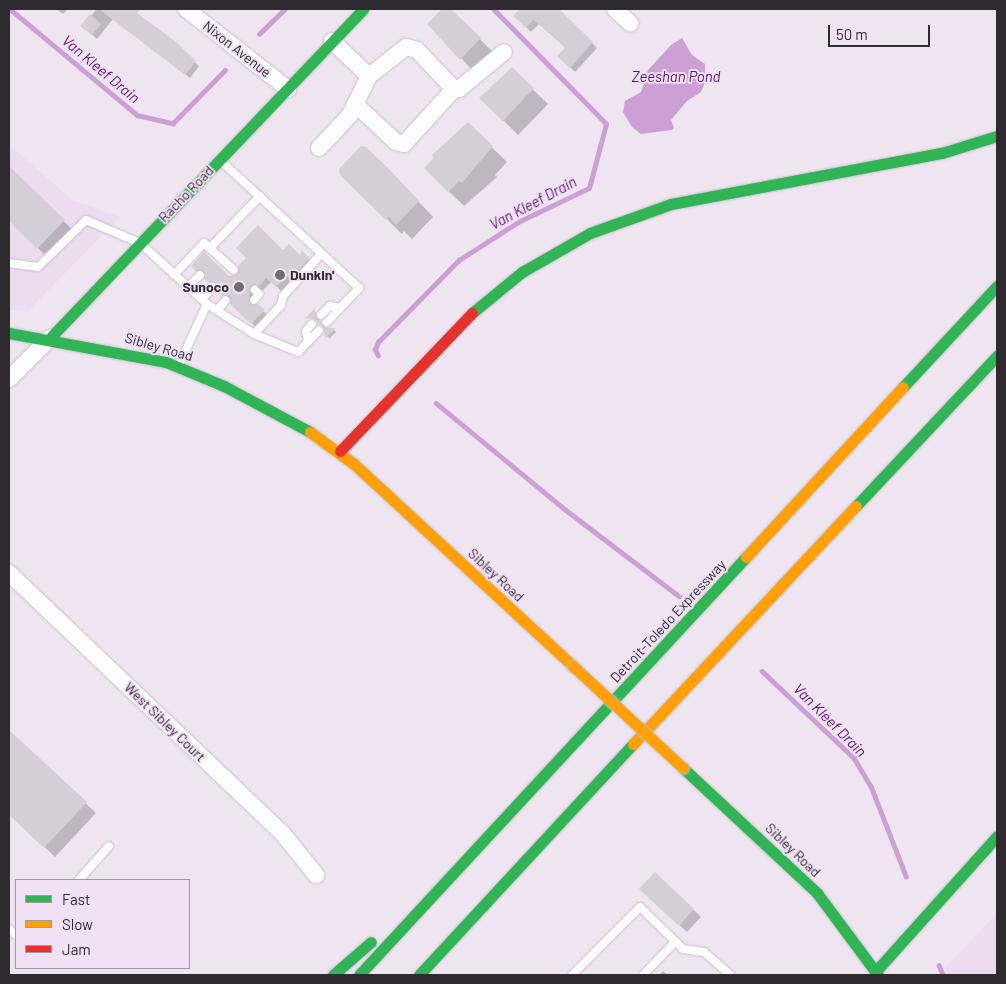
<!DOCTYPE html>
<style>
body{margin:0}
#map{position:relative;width:1006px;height:984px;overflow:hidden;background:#eee5f0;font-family:Barlow,sans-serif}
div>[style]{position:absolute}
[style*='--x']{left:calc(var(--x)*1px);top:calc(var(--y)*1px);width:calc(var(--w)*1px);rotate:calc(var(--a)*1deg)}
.built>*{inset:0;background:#ecdcef}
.water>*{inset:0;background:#cca0d5}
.shadow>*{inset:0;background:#0003}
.stream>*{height:4.5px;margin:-2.25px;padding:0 2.25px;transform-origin:2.25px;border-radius:2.25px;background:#cca0d5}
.building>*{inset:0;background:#d4ced6}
.roads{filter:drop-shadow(0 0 1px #c8c1ca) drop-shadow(0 0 1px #c8c1ca)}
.lane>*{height:8px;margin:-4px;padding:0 4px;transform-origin:4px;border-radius:4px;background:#fcfbfd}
.street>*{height:16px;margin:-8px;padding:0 8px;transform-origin:8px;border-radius:8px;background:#fcfbfd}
.fast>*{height:11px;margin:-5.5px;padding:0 5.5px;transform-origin:5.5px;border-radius:5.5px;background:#30b455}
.slow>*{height:11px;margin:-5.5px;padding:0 5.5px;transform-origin:5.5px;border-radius:5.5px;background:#ff9f0a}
.jam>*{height:11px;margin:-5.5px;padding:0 5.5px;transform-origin:5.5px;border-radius:5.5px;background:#e5322d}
.bridges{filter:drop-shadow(0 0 1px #c8c1ca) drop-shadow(0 0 1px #c8c1ca)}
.slow-bridge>*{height:11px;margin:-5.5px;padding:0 5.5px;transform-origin:5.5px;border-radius:5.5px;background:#ff9f0a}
.dots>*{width:14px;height:14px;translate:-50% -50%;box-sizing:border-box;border:2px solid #f1e1f4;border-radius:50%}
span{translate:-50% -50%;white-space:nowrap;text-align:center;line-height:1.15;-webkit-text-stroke:4px #f1e1f4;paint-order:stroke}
.street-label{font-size:14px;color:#2f2930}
.poi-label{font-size:14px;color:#2f2930;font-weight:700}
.left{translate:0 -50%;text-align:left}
.right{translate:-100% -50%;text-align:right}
.water-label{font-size:15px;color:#5e156b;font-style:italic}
.frame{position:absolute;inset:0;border:10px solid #2f2930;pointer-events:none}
.legend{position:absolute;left:15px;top:879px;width:175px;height:90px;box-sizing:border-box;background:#f1e1f4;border:1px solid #a397a6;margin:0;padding:6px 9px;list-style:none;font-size:15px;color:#2f2930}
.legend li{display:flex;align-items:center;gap:10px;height:25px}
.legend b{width:25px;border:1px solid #a397a6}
.scale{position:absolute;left:828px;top:25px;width:102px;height:22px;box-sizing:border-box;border:2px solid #2f2930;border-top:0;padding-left:6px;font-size:15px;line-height:18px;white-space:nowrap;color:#2f2930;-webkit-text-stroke:4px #f1e1f4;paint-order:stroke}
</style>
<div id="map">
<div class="built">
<div style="clip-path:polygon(12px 147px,72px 200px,120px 217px,27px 312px,9px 310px,9px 151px)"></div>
<div style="clip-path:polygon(997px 914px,997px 975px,937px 975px)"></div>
</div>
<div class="water">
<div style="clip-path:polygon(682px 38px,692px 55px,705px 64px,705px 83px,701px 92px,687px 101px,671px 120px,674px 128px,672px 130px,641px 134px,632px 127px,623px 112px,625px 101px,641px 92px,648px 70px,671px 45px)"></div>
</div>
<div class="shadow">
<div style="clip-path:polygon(56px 9px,68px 9px,63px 14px)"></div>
<div style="clip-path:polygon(97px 9px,130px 9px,175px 43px,199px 66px,190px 78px,131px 30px,129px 32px,113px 19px,97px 39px,82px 26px)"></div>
<div style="clip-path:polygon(443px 9px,449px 9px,495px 54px,476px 74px,429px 24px)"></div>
<div style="clip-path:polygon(521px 9px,558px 9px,597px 48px,575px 72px,559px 56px,566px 48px,539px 24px,531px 32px,515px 16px)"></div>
<div style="clip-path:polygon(512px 69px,548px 104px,518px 135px,496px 113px)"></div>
<div style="clip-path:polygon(468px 124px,507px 162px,495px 175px,497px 177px,464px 206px,440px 183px)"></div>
<div style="clip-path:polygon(9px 168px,74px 231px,48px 258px,9px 220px)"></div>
<div style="clip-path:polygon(341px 174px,405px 187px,433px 217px,412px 239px,404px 231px,402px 234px)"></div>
<div style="clip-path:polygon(283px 251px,300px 256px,302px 253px,313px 264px,296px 283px,292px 280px,281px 291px,272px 281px,263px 290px,255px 291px,253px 304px,268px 315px,257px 328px,192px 266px,228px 277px,237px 276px)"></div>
<div style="clip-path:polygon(324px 327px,334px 330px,336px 332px,329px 339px)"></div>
<div style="clip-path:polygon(9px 731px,96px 813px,55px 857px,9px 814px)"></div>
<div style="clip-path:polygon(655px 874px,701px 917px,687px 932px,648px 896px)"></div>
<div style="clip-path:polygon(663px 971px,668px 975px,659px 975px)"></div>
</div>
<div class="stream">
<div style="--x:10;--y:9;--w:165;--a:39.8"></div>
<div style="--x:137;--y:115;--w:37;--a:13"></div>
<div style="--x:173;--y:123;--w:74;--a:-45.5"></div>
<div style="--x:259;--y:34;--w:36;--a:-44"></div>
<div style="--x:378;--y:356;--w:7;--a:-117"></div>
<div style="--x:375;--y:350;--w:9;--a:-69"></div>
<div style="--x:378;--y:342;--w:115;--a:-45.4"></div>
<div style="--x:459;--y:260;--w:72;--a:-32.6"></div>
<div style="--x:520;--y:221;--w:76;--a:-25.6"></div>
<div style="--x:589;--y:188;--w:66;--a:-75.1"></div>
<div style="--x:606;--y:124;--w:161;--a:-134.5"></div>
<div style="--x:436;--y:403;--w:163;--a:39.5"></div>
<div style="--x:562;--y:507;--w:147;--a:37.3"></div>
<div style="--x:762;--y:671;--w:127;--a:43.4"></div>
<div style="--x:854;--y:758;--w:33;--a:59"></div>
<div style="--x:871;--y:786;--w:97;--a:68.7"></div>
<div style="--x:939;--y:965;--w:11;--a:68"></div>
</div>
<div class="building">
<div style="clip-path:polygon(99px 9px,140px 9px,137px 13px,176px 42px,196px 61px,185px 75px)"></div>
<div style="clip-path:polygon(442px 9px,451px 9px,481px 38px,460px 60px,427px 24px)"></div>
<div style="clip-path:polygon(520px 9px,559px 9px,593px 42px,570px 68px,557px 56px,565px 48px,550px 33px,533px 20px,526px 28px,513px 16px)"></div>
<div style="clip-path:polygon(90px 14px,101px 24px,92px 35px,80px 26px)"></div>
<div style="clip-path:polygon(512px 67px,534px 88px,503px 121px,479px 98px)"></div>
<div style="clip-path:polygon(468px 122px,493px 146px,462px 183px,459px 181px,448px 192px,424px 168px,434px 158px,432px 155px)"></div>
<div style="clip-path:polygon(361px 146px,366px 147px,390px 170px,419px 201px,396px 225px,389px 217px,386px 220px,340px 175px,339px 169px)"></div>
<div style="clip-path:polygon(9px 166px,65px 220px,37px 249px,9px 221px)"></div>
<div style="clip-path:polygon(258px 225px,283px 250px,289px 244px,300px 255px,302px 251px,310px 258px,291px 279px,287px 276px,276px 287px,266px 278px,259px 286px,251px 286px,249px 302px,258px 304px,265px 310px,251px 324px,230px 304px,230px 296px,222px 296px,217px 291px,217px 283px,209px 283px,204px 279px,204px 271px,196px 271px,191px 266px,204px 252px,229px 276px,236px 275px,238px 266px,246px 258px,236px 248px)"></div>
<div style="clip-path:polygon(314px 309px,323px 326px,335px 329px,326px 338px,322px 326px,314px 319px,305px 318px)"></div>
<div style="clip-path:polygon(9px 730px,87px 802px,44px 848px,9px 815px)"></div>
<div style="clip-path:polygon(655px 872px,694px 909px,679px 926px,639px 889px)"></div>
</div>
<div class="roads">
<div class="lane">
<div style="--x:221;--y:161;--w:188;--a:42.6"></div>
<div style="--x:359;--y:288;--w:47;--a:133.3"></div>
<div style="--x:210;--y:248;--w:72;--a:-46.1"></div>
<div style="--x:9;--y:263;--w:29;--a:8"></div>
<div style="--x:38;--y:267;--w:67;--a:-44.4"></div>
<div style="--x:86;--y:220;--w:59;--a:23.1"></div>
<div style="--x:140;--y:243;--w:91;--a:42.3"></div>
<div style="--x:207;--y:304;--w:56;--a:32.6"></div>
<div style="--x:254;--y:334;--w:48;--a:22.2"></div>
<div style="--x:298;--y:352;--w:30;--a:-46"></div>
<div style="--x:174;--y:275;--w:44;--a:-46.8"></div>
<div style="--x:204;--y:243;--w:40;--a:42"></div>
<div style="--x:188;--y:287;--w:17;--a:-45"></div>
<div style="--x:202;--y:299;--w:16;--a:-47"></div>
<div style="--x:254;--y:300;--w:8;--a:-50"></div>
<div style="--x:259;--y:294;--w:6;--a:-135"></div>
<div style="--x:217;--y:310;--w:13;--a:-48"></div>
<div style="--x:321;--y:315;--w:13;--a:-45"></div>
<div style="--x:330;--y:306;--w:10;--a:11"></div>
<div style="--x:254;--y:334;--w:40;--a:-47"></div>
<div style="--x:281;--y:305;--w:9;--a:-77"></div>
<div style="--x:283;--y:296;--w:57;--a:-47.9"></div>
<div style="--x:308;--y:341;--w:10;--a:-101"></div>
<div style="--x:306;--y:331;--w:9;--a:-49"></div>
<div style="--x:179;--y:365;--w:67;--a:-65.3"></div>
<div style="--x:79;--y:880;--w:45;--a:-48.6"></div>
<div style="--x:9;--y:929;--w:9;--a:41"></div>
<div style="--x:572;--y:975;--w:96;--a:-45"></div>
<div style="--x:640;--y:907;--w:60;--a:44.3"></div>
<div style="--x:683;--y:949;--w:21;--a:8"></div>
<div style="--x:704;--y:952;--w:35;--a:41"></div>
<div style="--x:643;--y:975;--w:47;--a:-45.9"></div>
</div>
<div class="street">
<div style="--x:186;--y:9;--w:130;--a:38.1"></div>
<div style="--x:615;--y:9;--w:21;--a:43"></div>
<div style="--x:369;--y:76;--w:47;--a:-38.1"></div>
<div style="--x:406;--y:47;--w:11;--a:15"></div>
<div style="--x:417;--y:50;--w:54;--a:46.5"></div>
<div style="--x:454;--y:89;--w:5;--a:0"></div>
<div style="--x:459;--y:89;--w:58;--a:-39.4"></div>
<div style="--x:355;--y:104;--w:56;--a:42.8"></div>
<div style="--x:396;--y:142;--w:8;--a:14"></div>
<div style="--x:404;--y:144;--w:74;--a:-47.7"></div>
<div style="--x:319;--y:148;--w:45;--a:-46.8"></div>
<div style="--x:350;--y:115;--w:43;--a:-64"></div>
<div style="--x:369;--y:76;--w:51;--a:-136.6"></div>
<div style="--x:9;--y:379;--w:58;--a:-45"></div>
<div style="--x:9;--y:573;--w:378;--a:43.6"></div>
<div style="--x:283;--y:834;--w:53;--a:51.2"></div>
</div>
<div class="fast">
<div style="--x:472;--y:313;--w:65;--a:-39.4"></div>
<div style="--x:522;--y:272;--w:78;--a:-29.8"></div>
<div style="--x:590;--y:233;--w:86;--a:-19.7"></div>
<div style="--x:671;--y:204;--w:276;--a:-10.7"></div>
<div style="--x:942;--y:153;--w:58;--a:-17.2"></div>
<div style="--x:9;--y:333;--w:160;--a:10.5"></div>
<div style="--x:166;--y:362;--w:63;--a:22.5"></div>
<div style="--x:224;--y:386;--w:98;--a:28.1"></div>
<div style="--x:50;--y:338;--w:454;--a:-46.4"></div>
<div style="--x:903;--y:387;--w:138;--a:-47.1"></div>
<div style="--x:856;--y:506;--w:206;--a:-46.8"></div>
<div style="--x:683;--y:768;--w:183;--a:43"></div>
<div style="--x:817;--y:893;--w:102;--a:53.4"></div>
<div style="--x:876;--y:971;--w:181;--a:-48.1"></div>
<div style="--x:333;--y:975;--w:50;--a:-41"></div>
<div style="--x:359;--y:975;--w:570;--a:-47.21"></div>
<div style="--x:419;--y:975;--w:315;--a:-47.2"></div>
</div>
<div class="slow">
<div style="--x:310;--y:432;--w:54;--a:36"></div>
<div style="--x:354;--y:464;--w:298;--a:42.7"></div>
<div style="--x:746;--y:557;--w:231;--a:-47.3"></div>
<div style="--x:633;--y:744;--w:326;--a:-46.9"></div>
</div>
<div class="jam">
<div style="--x:340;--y:451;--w:191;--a:-46.3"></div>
</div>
</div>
<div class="bridges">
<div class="slow-bridge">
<div style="--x:573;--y:666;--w:150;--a:42.8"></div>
</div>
</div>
<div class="dots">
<div style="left:280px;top:275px;background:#726b73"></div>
<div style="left:239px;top:287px;background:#726b73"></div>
</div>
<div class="street-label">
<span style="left:237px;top:49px;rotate:38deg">Nixon Avenue</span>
<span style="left:186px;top:194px;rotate:-46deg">Racho Road</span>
<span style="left:159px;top:347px;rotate:16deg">Sibley Road</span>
<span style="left:496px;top:575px;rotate:43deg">Sibley Road</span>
<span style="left:668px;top:621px;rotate:-47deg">Detroit-Toledo Expressway</span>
<span style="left:165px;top:722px;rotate:44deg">West Sibley Court</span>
<span style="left:793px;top:850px;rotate:44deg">Sibley Road</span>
</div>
<div class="poi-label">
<span class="left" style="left:290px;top:275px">Dunkin'</span>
<span class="right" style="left:229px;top:287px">Sunoco</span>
</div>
<div class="water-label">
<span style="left:101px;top:69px;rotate:40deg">Van Kleef Drain</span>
<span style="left:676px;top:77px">Zeeshan Pond</span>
<span style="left:533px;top:203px;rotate:-28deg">Van Kleef Drain</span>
<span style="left:830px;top:720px;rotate:45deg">Van Kleef Drain</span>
</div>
<div class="frame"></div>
<ul class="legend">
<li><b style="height:6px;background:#30b455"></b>Fast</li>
<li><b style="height:6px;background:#ff9f0a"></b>Slow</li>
<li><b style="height:6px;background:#e5322d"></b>Jam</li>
</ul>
<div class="scale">50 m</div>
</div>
